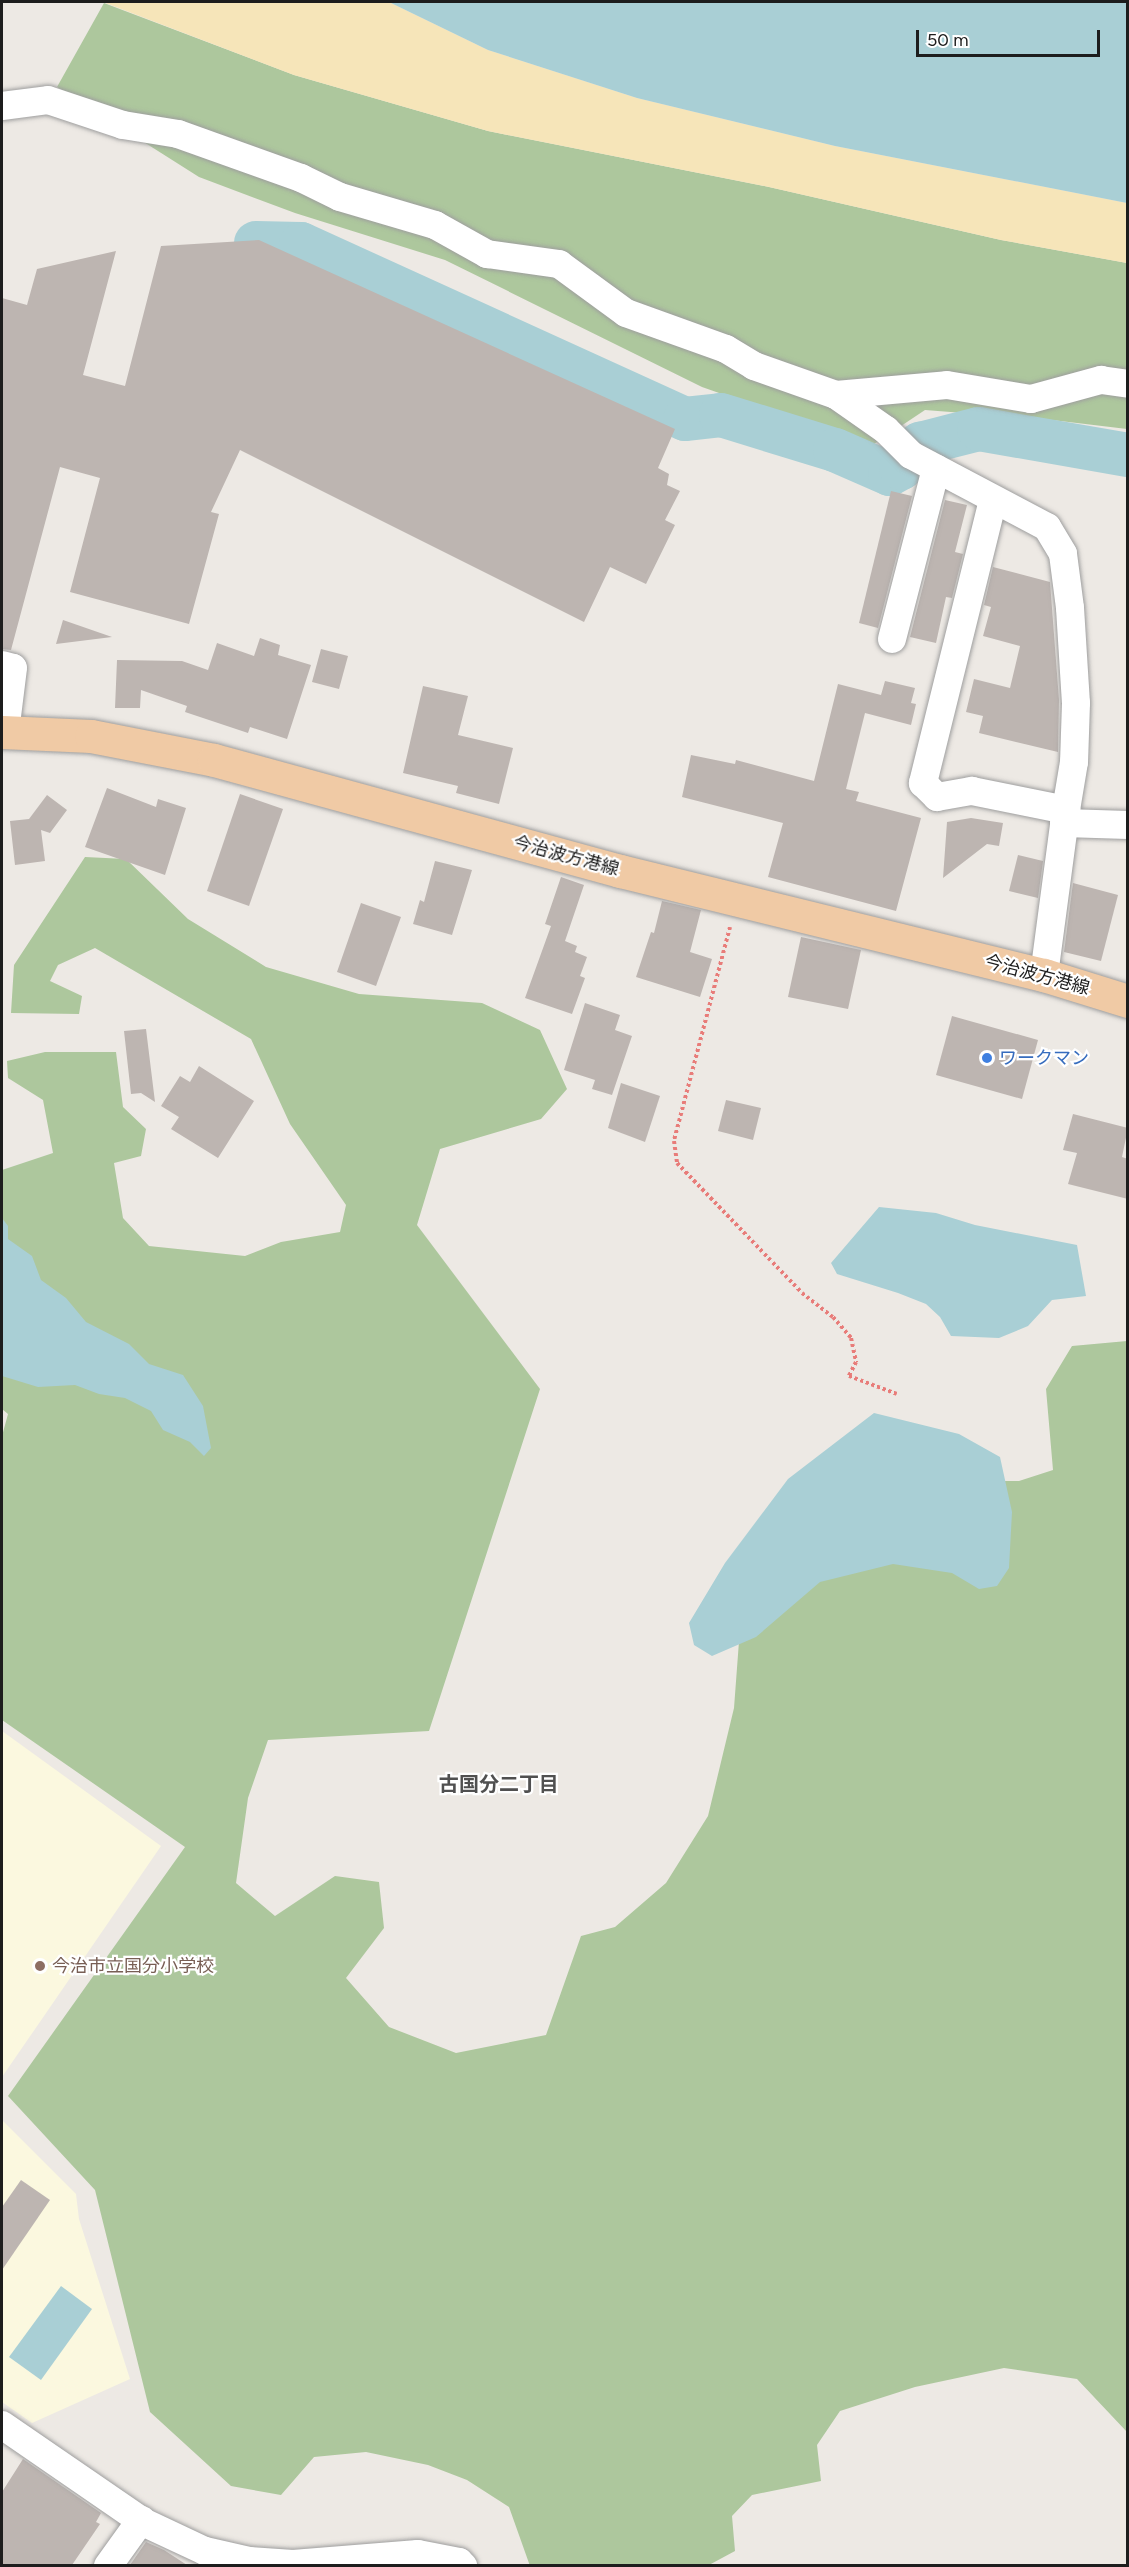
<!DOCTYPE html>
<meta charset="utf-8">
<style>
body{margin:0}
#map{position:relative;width:1129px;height:2567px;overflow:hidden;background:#ede9e4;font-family:Figtree,"Noto Sans JP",sans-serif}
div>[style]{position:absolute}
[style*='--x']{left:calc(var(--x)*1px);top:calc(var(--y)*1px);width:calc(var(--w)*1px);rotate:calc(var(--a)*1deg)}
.education>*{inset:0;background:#fbf8df}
.forest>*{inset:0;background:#adc79d}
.sand>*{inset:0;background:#f6e5b9}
.water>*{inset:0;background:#a9cfd5}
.river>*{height:44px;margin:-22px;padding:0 22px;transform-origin:22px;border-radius:22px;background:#a9cfd5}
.building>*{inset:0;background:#bdb5b1}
.path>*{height:4px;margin-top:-2px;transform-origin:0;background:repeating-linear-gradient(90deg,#e87c79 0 3px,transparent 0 6px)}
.roads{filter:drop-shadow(0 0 2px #9e9e9e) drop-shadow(0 0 2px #9e9e9e)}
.street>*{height:28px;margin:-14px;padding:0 14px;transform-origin:14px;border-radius:14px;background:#fff}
.primary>*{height:33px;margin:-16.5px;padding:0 16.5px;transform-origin:16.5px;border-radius:16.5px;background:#f0caa5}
.dots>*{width:16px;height:16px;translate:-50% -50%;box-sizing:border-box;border:3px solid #fff;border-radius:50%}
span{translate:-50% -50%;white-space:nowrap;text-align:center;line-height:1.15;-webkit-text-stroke:4.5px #fff;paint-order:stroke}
.street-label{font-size:18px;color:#1d1d1d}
.shop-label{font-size:18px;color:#366cbe}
.left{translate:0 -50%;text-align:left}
.education-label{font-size:18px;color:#785e54}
.neighbourhood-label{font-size:20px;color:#505050;font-weight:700}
.frame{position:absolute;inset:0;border:3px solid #1d1d1d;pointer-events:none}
.scale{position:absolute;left:916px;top:30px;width:184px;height:27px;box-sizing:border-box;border:3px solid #1d1d1d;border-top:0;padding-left:8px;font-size:18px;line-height:21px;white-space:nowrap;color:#1d1d1d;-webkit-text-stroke:4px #fff;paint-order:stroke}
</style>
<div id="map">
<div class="education">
<div style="clip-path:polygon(2px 1731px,161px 1846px,2px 2077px)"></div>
<div style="clip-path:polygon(2px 2120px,76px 2194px,79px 2219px,130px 2379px,32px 2423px,2px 2402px)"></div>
</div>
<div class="forest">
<div style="clip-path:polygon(104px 3px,294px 75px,488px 131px,769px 187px,1001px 240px,1127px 263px,1127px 429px,1052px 420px,925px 410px,871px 446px,702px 387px,445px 260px,295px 213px,199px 177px,57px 87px)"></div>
<div style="clip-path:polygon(85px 857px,126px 859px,188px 919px,266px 967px,359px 994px,482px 1003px,540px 1030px,567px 1089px,541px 1119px,440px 1149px,417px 1225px,540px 1389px,429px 1731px,268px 1740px,248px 1798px,236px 1883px,275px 1916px,335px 1876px,379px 1882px,384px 1928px,346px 1978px,389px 2027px,456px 2053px,546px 2035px,581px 1936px,615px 1927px,666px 1883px,708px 1816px,734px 1708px,742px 1601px,899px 1481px,1019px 1481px,1053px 1470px,1046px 1389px,1072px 1346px,1127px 1341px,1127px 2432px,1077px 2379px,1004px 2368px,915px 2387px,840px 2411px,817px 2445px,821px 2481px,752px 2495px,732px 2516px,735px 2551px,709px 2565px,530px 2566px,509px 2507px,467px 2480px,428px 2465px,366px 2452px,314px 2457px,281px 2495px,231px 2486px,150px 2412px,95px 2190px,8px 2096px,185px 1847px,2px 1720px,2px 1436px,8px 1414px,2px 1409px,2px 1170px,53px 1153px,43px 1100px,8px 1078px,7px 1061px,45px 1052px,116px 1052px,123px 1107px,146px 1129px,141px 1156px,114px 1163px,123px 1218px,149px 1246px,245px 1256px,281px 1242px,340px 1232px,346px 1205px,290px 1124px,251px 1039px,95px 948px,58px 965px,50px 981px,82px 996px,79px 1014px,11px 1013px,14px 965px)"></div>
</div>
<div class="sand">
<div style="clip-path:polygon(103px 2px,389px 2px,488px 50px,637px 98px,835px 146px,1127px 203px,1127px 263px,1001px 240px,769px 187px,488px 131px,294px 75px)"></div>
</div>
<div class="water">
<div style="clip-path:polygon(389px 2px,1127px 2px,1127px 203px,835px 146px,637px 98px,488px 50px)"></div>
<div style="clip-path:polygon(879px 1207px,936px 1213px,975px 1225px,1077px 1245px,1086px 1296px,1052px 1300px,1028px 1326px,999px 1338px,951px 1336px,940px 1317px,926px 1304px,898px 1293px,837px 1274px,831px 1263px)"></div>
<div style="clip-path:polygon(2px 1218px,8px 1226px,8px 1239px,32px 1256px,41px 1280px,66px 1298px,86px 1322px,129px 1344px,149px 1364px,183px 1375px,203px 1406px,211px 1448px,204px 1456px,190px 1442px,163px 1430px,151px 1411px,125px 1398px,99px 1394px,75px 1385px,38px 1387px,2px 1376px)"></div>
<div style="clip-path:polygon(874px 1413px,959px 1434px,1000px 1457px,1012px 1512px,1009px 1568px,997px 1586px,979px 1589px,952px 1573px,893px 1564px,820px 1582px,756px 1637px,712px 1656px,694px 1645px,689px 1623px,725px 1563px,788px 1479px)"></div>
<div style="clip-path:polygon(61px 2286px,92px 2309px,41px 2380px,9px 2357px)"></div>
</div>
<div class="river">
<div style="--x:256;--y:243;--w:45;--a:1.3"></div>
<div style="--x:301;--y:244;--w:422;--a:24.5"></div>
<div style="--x:685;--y:419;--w:36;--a:-6"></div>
<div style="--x:721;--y:415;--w:119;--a:17.1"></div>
<div style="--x:835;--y:450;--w:60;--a:23.6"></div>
<div style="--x:890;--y:474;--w:13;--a:-29"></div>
<div style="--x:901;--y:468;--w:31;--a:-52"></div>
<div style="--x:920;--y:444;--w:61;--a:-14.3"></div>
<div style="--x:979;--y:429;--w:151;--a:9.9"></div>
</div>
<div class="building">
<div style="clip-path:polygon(259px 240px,675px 429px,658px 468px,669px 474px,667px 485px,680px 491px,665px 520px,675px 525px,646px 584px,610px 567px,584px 622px,240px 450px,211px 512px,219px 514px,189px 624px,70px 592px,100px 478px,60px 467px,11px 650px,2px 649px,2px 298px,27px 305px,37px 269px,116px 251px,83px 375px,125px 386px,161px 246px)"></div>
<div style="clip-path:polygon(891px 491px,912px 496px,878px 628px,859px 623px)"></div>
<div style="clip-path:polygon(945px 500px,967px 505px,955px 552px,963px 554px,952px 598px,946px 597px,936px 643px,910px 637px)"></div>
<div style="clip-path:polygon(993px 567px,1050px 582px,1059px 700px,1058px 752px,979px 733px,983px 716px,966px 712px,974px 679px,1010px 688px,1020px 646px,983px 636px,991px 607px,984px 605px)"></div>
<div style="clip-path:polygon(63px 620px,112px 637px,56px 644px)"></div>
<div style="clip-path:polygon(260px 638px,280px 645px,278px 655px,311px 665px,287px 739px,250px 727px,248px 733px,185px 712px,187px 706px,141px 690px,140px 708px,115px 708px,117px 660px,182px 661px,208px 670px,217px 643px,254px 656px)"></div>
<div style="clip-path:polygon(321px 649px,348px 656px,339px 689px,312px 682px)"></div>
<div style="clip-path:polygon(885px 681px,915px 688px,911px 703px,916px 704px,911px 725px,865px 713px,846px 789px,859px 792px,856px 801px,921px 818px,896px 911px,768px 877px,783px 823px,682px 797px,691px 755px,735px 764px,736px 760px,814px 781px,838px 684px,881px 695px)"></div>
<div style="clip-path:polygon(423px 686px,468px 696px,458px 735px,513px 748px,499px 804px,456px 793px,458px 786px,403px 773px)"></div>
<div style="clip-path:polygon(107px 788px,156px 807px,158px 799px,186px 808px,165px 875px,85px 847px)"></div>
<div style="clip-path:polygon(240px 794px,283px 809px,249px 906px,207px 891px)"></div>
<div style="clip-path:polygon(47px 795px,67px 810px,50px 833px,41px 830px,45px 861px,15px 865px,10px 821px,29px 819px)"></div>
<div style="clip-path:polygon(971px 818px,1003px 823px,999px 846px,987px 844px,943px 878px,947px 822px)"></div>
<div style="clip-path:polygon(1018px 855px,1043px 861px,1038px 898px,1009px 891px)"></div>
<div style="clip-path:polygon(435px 861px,472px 870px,452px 935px,413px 924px,420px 900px,424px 902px)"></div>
<div style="clip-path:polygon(561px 877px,584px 885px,565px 941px,577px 946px,575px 952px,587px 957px,580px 976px,585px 978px,572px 1014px,525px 998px,551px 926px,545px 924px)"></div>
<div style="clip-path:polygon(1073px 883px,1118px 895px,1101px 961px,1064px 952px)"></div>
<div style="clip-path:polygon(662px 901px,701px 910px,690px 952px,712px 959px,700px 997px,636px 977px,651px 932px,654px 933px)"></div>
<div style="clip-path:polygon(361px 903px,401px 917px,376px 986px,337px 972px)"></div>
<div style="clip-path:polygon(801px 937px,861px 950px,848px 1009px,788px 997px)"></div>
<div style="clip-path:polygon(585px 1003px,620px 1015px,615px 1030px,632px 1036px,612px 1095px,592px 1089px,595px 1080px,564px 1070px)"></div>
<div style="clip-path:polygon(952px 1016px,1038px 1040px,1022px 1099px,936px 1075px)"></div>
<div style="clip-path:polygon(146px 1029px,155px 1102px,141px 1093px,131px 1094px,124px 1031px)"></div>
<div style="clip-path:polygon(199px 1066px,254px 1101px,218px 1158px,171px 1129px,179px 1117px,161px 1106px,180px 1076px,190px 1082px)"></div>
<div style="clip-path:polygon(621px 1083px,660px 1096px,645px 1142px,608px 1128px)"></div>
<div style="clip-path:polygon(726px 1100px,761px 1108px,753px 1140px,718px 1131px)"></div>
<div style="clip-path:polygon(1073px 1114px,1128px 1128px,1122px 1157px,1128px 1159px,1128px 1199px,1068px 1184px,1077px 1153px,1063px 1150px)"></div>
<div style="clip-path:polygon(21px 2180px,50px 2200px,2px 2270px,2px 2207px)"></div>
<div style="clip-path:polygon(23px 2459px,101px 2513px,96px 2522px,100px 2524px,72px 2565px,2px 2565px,2px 2492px)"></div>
<div style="clip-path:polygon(146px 2542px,164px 2550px,187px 2565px,130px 2565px)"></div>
</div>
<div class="path">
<div style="--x:730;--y:927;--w:221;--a:104.7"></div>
<div style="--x:674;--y:1141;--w:22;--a:82"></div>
<div style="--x:677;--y:1163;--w:180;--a:46.1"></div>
<div style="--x:802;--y:1293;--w:39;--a:38"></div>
<div style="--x:833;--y:1317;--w:28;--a:49"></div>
<div style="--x:851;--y:1338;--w:25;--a:78"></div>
<div style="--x:856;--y:1362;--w:16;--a:117"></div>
<div style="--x:849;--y:1376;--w:51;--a:20.6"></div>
</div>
<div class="roads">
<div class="street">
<div style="--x:2;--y:106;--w:46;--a:-7.4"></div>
<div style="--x:48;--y:100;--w:79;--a:18.4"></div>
<div style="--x:123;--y:125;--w:56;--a:9.3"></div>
<div style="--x:178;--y:134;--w:131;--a:19.7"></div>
<div style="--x:301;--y:178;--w:43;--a:26"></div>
<div style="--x:340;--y:197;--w:99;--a:16.4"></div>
<div style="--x:435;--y:225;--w:60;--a:29.1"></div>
<div style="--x:487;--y:254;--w:73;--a:7.9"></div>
<div style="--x:559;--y:264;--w:83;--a:36.2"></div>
<div style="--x:626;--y:313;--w:106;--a:19.8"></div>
<div style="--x:726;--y:349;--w:33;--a:31"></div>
<div style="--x:754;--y:366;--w:87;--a:19.5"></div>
<div style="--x:836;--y:395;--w:61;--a:35"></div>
<div style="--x:886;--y:430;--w:35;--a:45"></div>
<div style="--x:911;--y:455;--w:154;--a:27.9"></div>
<div style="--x:1047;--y:527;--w:31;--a:59"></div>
<div style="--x:1063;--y:554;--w:54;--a:82.6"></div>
<div style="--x:1070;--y:608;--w:95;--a:86.4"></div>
<div style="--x:1076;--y:703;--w:59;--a:91.9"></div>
<div style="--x:1074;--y:762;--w:49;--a:99.5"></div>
<div style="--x:836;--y:395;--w:111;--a:-5.1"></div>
<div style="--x:947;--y:385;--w:85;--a:9.5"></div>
<div style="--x:1031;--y:399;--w:73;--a:-15.2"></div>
<div style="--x:1101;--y:380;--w:27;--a:8"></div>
<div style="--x:993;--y:500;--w:292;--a:103.9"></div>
<div style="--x:923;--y:783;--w:20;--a:45"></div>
<div style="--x:937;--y:797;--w:36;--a:-10"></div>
<div style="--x:972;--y:791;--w:96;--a:11.4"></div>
<div style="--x:1066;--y:810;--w:166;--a:97.6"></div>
<div style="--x:892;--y:639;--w:176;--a:-75.5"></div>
<div style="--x:2;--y:665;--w:11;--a:15"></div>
<div style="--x:13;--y:668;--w:64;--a:97.1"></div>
<div style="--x:1064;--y:823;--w:64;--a:1.8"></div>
<div style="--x:2;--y:2425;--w:171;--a:34.5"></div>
<div style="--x:143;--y:2522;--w:68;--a:25.1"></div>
<div style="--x:205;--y:2551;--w:45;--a:12.8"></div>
<div style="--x:249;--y:2561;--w:44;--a:3.9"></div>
<div style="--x:293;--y:2564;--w:125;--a:-4.6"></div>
<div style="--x:418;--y:2554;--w:42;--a:11"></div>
<div style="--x:459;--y:2562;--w:6;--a:45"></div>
<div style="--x:108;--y:2566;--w:57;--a:-54.3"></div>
</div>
<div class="primary">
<div style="--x:2;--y:732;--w:89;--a:2.6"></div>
<div style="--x:91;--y:736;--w:125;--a:11"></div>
<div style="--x:214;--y:760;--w:421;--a:15.3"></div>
<div style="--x:620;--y:871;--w:437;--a:13.8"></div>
<div style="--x:1044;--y:975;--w:88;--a:17.2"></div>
</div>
</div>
<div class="dots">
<div style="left:987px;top:1058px;background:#3f7fe0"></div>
<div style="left:40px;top:1966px;background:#8d6e63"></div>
</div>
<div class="street-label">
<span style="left:566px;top:856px;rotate:15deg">今治波方港線</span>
<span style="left:1037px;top:975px;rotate:15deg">今治波方港線</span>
</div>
<div class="shop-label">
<span class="left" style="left:999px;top:1058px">ワークマン</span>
</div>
<div class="education-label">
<span class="left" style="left:52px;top:1966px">今治市立国分小学校</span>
</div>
<div class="neighbourhood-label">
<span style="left:499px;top:1784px">古国分二丁目</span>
</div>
<div class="frame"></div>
<div class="scale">50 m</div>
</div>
